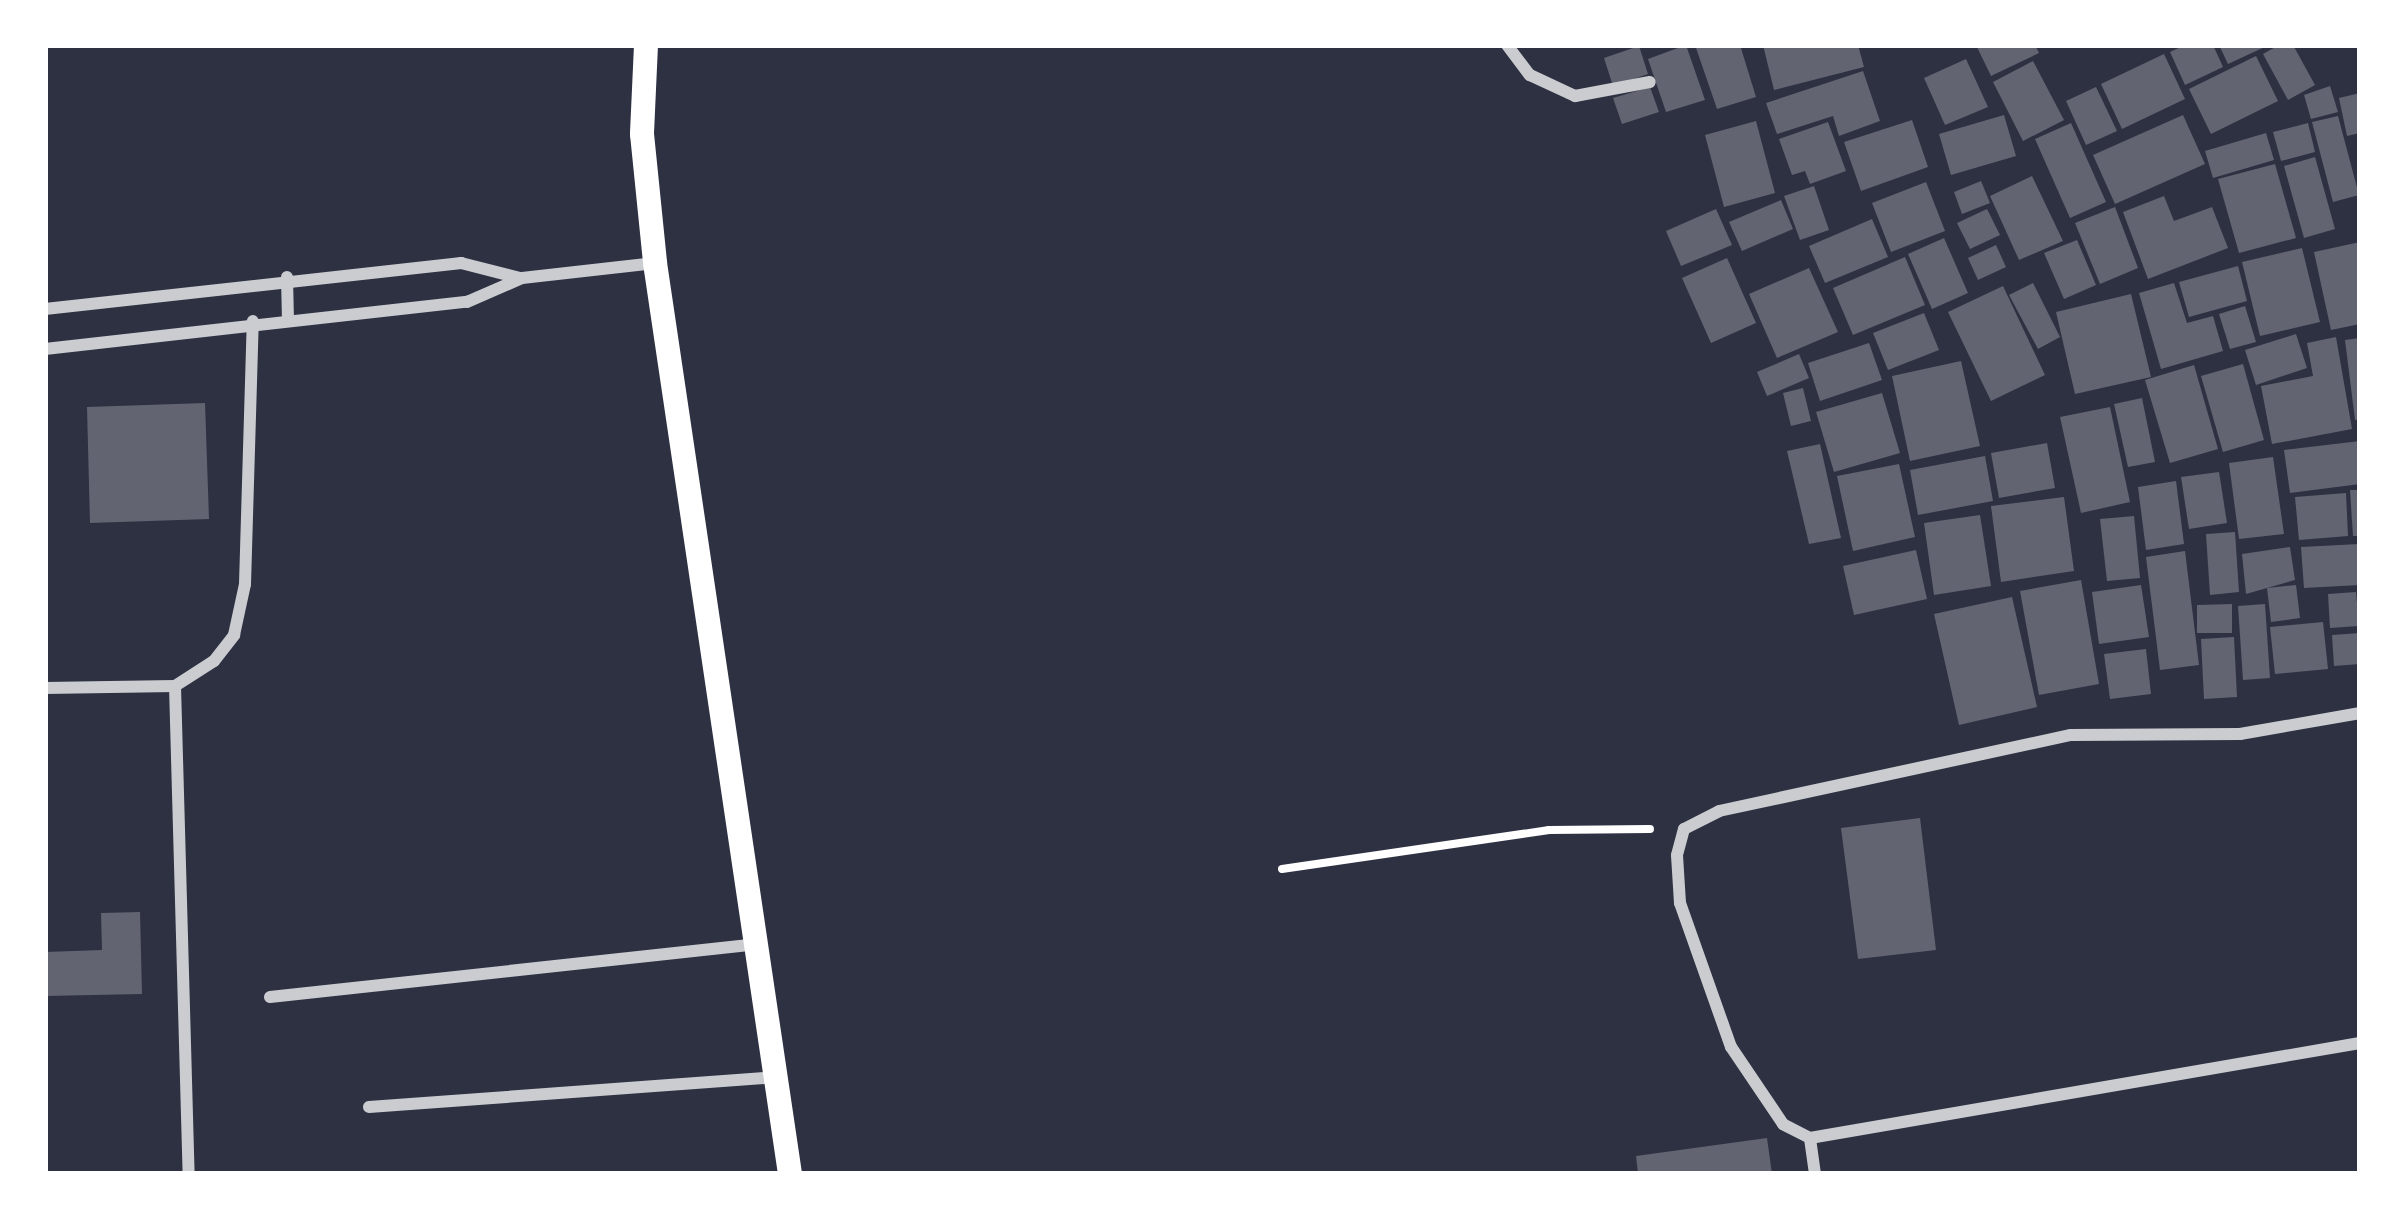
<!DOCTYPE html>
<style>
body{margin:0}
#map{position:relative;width:2405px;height:1219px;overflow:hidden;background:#2d3142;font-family:Arial,sans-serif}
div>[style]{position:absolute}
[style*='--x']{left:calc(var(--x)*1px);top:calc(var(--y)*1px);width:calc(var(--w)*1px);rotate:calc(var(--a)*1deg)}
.building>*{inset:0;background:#626471}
.path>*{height:8px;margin:-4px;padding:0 4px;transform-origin:4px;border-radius:4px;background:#fff}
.minor>*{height:12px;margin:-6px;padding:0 6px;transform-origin:6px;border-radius:6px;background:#caccd0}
.secondary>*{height:24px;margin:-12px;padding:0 12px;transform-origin:12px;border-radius:12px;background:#fff}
span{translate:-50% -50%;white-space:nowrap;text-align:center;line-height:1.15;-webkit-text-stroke:9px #fff;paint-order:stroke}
.frame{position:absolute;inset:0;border:48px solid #fff;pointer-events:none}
</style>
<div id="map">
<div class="building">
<div style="clip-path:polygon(1686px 45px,1705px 100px,1666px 112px,1648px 59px)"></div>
<div style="clip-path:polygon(1695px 45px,1740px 45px,1756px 97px,1717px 109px)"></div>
<div style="clip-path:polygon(1763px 45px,1858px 45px,1864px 67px,1774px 90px)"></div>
<div style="clip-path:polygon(1976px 45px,2035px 45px,2039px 53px,1991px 76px)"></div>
<div style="clip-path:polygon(2185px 45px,2213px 45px,2223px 67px,2185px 85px,2170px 52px)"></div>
<div style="clip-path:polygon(2219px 45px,2269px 45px,2228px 64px)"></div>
<div style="clip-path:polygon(2279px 45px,2293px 45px,2315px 85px,2288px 100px,2263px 54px)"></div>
<div style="clip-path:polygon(1639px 46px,1648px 74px,1613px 86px,1604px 58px)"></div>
<div style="clip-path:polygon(2164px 54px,2185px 99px,2122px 129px,2101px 84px)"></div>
<div style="clip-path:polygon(2256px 56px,2278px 101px,2211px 134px,2189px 89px)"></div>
<div style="clip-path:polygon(1966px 59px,1988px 107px,1945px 125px,1924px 78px)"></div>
<div style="clip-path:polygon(2033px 61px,2064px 120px,2023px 141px,1993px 82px)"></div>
<div style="clip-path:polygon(1863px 71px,1880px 121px,1839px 136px,1833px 116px,1777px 134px,1766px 103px)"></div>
<div style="clip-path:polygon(2330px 86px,2338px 112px,2311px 119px,2304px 95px)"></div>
<div style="clip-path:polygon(1650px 87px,1659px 112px,1622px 124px,1613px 98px)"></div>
<div style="clip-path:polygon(2096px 87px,2117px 131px,2086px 145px,2066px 101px)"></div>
<div style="clip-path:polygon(2360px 93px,2360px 133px,2347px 136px,2339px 98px)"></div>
<div style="clip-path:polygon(2004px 115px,2016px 156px,1951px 175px,1939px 134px)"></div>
<div style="clip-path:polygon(2183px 115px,2205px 164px,2115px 204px,2093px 155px)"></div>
<div style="clip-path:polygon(2338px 116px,2359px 195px,2333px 202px,2312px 122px)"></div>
<div style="clip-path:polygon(1912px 120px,1928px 167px,1861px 191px,1844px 142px)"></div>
<div style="clip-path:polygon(1756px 121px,1775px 193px,1724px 207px,1705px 135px)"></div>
<div style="clip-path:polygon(1828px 122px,1846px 171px,1810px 184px,1805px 171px,1792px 175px,1779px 139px)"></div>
<div style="clip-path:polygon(2071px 123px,2106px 202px,2070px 218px,2035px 139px)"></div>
<div style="clip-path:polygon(2308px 123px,2315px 152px,2281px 161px,2273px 132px)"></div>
<div style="clip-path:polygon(2266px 133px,2274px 160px,2213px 178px,2205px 151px)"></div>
<div style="clip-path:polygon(2315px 157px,2335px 229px,2304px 238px,2284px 166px)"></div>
<div style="clip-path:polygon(2275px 164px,2296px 238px,2239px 253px,2218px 179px)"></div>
<div style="clip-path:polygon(2032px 176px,2063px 241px,2019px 260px,1990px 196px)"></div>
<div style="clip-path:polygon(1981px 181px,1990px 203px,1962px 214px,1954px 192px)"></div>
<div style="clip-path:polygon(1926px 182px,1945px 231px,1891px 252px,1872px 203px)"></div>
<div style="clip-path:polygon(1814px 186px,1829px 230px,1800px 240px,1784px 196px)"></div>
<div style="clip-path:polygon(2164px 196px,2174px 221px,2212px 207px,2228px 248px,2148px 279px,2123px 212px)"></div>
<div style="clip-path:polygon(1781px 200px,1793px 229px,1742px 251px,1729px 222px)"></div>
<div style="clip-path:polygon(2115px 207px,2138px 268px,2100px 284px,2075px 223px)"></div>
<div style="clip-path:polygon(1716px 209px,1732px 245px,1681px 266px,1666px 231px)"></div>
<div style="clip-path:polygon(1987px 209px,2000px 235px,1970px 249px,1957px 223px)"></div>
<div style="clip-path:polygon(1872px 219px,1888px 257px,1825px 283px,1809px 246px)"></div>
<div style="clip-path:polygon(1944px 238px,1968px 293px,1932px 309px,1908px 254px)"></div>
<div style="clip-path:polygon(2077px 240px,2096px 285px,2064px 299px,2044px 253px)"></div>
<div style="clip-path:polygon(2360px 242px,2360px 324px,2331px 330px,2314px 252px)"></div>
<div style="clip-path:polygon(1996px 245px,2006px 267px,1978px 280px,1968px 258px)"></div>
<div style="clip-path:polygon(2302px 248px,2320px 322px,2260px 336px,2242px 262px)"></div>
<div style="clip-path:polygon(1905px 257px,1925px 305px,1853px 335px,1833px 288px)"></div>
<div style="clip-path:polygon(1727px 258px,1756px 323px,1711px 343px,1682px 278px)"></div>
<div style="clip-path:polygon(2238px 266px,2247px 301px,2189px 317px,2179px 282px)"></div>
<div style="clip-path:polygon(1809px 268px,1838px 332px,1777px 358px,1749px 294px)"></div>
<div style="clip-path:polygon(2033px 283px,2060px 337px,2038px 349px,2009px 295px)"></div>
<div style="clip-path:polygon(2174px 283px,2187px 323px,2213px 316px,2223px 351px,2161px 369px,2139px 293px)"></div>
<div style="clip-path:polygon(2003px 286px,2045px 375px,1991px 401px,1948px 312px)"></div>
<div style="clip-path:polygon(2131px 294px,2151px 377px,2075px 394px,2056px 312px)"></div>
<div style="clip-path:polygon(2245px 306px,2256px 342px,2230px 349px,2219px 314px)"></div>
<div style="clip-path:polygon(1924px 313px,1939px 350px,1888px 370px,1873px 333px)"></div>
<div style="clip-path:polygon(2296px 334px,2307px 368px,2256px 385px,2245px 350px)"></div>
<div style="clip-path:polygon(2336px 337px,2352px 429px,2272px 444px,2261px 386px,2313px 376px,2307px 343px)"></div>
<div style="clip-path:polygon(2360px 338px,2360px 419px,2355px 420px,2345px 340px)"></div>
<div style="clip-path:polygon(1869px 343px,1882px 380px,1820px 401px,1808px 363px)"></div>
<div style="clip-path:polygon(1799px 354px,1809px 378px,1767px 396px,1757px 372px)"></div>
<div style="clip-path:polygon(1961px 361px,1980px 446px,1910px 461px,1892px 376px)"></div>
<div style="clip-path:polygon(2243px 364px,2264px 440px,2223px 452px,2201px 376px)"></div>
<div style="clip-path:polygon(2194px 365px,2218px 449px,2170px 463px,2145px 380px)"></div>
<div style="clip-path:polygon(1803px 388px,1811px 421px,1791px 426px,1783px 393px)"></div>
<div style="clip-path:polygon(1882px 393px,1900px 453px,1834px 472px,1816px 412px)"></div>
<div style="clip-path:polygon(2142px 398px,2155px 462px,2128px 467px,2114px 404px)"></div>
<div style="clip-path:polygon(205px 403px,209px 519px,90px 523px,87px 407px)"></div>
<div style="clip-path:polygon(2110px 407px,2130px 502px,2081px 513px,2060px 417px)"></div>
<div style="clip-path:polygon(2360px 441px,2360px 484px,2290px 493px,2284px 450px)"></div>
<div style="clip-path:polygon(2047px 443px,2055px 488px,1999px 498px,1991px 453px)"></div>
<div style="clip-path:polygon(1820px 444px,1841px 538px,1809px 544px,1787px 451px)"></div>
<div style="clip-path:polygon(1985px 456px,1993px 501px,1918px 515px,1910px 470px)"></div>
<div style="clip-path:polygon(2273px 457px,2284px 534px,2239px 539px,2229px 463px)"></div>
<div style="clip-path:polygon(1899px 464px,1915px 537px,1853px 551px,1837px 476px)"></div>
<div style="clip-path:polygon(2219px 472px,2227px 523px,2189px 529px,2181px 477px)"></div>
<div style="clip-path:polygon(2176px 481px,2184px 544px,2146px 550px,2138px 487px)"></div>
<div style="clip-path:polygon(2350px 490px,2360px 490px,2360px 536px,2353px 536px)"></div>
<div style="clip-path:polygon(2346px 493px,2348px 536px,2299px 540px,2295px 497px)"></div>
<div style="clip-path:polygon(2064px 497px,2074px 571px,2001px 582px,1991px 506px)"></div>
<div style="clip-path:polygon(1980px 515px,1991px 586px,1934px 595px,1924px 523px)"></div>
<div style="clip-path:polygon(2134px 516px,2140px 578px,2107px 581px,2100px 519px)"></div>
<div style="clip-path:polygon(2235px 532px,2239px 592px,2210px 595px,2206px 534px)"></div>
<div style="clip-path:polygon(2359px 544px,2360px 585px,2304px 588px,2301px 547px)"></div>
<div style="clip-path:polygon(2290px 547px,2295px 580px,2246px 594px,2242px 554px)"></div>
<div style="clip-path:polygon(1916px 550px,1927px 599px,1854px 615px,1843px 566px)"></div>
<div style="clip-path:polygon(2185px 551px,2199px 665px,2160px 670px,2146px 557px)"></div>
<div style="clip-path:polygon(2081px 580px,2099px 684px,2039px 695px,2020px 591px)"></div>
<div style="clip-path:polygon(2141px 585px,2149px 637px,2099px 644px,2092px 592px)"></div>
<div style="clip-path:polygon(2296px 585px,2300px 618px,2271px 622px,2267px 588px)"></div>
<div style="clip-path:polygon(2356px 592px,2359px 626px,2330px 628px,2328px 594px)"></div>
<div style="clip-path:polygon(2012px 597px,2037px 707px,1959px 725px,1934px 614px)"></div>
<div style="clip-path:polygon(2232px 604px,2232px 633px,2197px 633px,2197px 605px)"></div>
<div style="clip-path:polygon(2265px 604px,2270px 678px,2243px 680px,2238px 606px)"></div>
<div style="clip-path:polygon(2323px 622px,2328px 669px,2275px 674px,2270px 627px)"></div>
<div style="clip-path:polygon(2360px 633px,2360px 664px,2334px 666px,2332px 635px)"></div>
<div style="clip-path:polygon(2234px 637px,2237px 697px,2204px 699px,2201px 639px)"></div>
<div style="clip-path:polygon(2146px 649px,2151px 694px,2110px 699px,2104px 654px)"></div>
<div style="clip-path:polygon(1920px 818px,1936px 950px,1858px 959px,1841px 828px)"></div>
<div style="clip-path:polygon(140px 912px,142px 994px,45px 996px,45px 952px,102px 950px,101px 913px)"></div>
<div style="clip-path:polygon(1767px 1138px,1772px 1174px,1638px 1174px,1636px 1156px)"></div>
</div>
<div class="path">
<div style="--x:1282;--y:869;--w:270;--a:-8.3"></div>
<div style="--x:1549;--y:830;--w:101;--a:-0.6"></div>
</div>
<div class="minor">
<div style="--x:1507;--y:45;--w:38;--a:53"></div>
<div style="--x:1530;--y:75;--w:50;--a:25"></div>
<div style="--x:1575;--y:96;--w:76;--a:-10.6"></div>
<div style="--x:287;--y:277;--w:43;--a:88.7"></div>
<div style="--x:45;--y:309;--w:419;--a:-6.3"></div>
<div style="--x:461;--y:263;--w:61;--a:14.3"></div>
<div style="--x:45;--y:349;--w:425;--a:-6.4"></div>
<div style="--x:467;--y:302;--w:60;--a:-23.6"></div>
<div style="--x:522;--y:278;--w:134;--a:-6.4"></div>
<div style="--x:175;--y:686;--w:488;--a:88.4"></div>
<div style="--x:45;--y:688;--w:130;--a:-0.9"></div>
<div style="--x:175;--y:686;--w:46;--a:-32.7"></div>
<div style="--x:214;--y:661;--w:33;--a:-52"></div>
<div style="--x:234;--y:635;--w:52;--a:-77.8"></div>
<div style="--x:245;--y:584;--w:263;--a:-88.3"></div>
<div style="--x:270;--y:997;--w:491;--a:-6.2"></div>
<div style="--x:369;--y:1107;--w:409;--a:-4.2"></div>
<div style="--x:1810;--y:1138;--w:558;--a:-9.8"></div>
<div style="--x:1815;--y:1174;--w:36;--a:-98"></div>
<div style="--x:1810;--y:1138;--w:30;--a:-153"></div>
<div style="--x:1783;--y:1124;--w:93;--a:-124"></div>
<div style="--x:1731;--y:1047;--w:153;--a:-109.5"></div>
<div style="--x:1680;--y:903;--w:48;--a:-93.6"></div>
<div style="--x:1677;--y:855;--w:27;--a:-75"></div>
<div style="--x:1684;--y:829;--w:39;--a:-27"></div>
<div style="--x:1719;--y:811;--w:360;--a:-12.2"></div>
<div style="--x:2071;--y:735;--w:169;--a:-0.3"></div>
<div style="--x:2240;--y:734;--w:122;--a:-9.9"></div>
</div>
<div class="secondary">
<div style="--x:646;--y:45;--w:89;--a:92.6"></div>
<div style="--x:642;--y:134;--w:130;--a:84.2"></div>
<div style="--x:655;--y:263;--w:921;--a:81.57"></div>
</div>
<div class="frame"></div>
</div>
